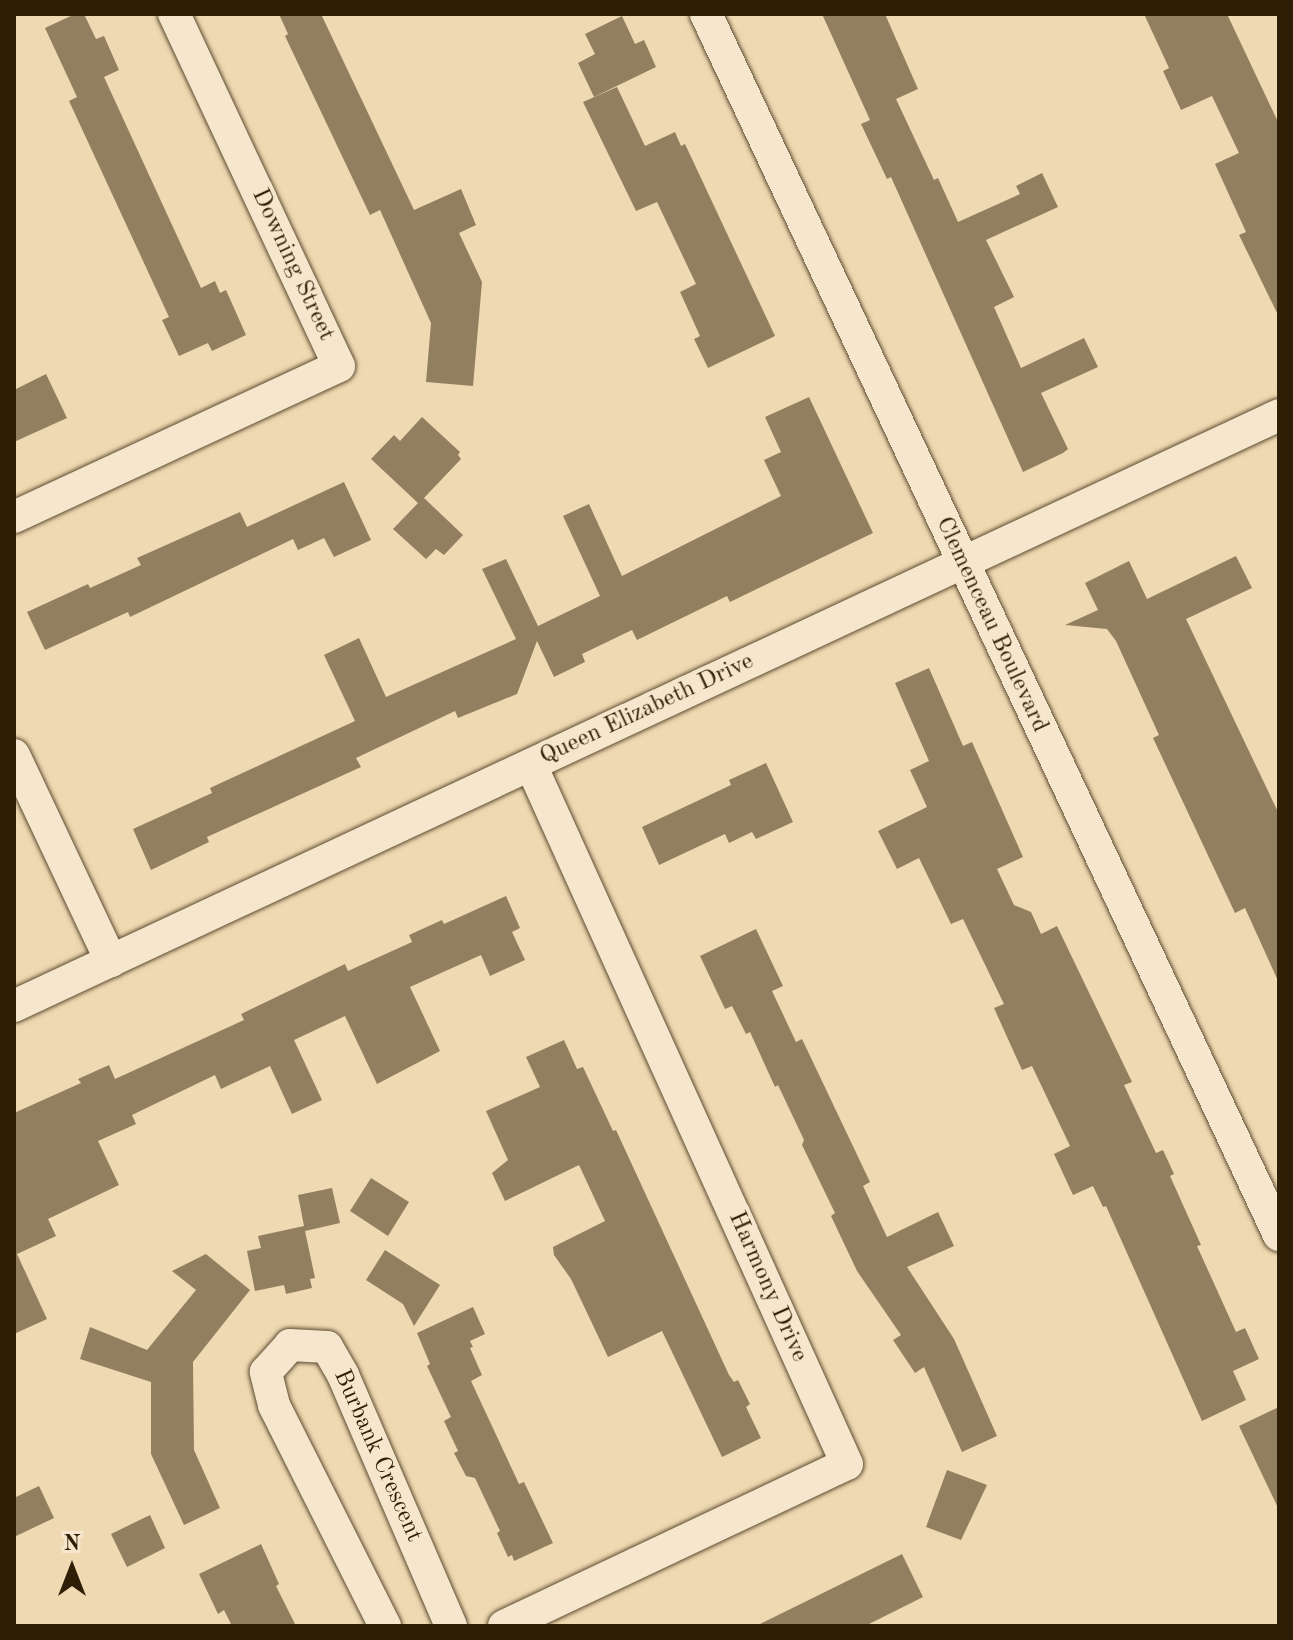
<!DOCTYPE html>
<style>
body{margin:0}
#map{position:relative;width:1293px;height:1640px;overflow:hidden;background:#efd9b2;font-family:"Old Standard TT",serif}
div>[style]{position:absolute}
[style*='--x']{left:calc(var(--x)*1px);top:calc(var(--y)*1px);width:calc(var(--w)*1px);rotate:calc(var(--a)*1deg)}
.building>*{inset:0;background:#927f5f}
.roads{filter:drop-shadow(0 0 2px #5e4d31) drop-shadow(0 0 2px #5e4d31)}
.minor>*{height:32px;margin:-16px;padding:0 16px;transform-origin:16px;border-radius:16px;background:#f5e6cd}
span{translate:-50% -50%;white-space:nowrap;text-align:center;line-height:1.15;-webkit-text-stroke:8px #f5e6cd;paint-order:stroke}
.street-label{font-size:24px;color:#2e1e06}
.frame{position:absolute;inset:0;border:16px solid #2e1e06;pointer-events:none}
.north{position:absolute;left:32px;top:1528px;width:80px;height:80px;-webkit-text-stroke:6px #f5e6cd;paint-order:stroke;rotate:0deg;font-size:22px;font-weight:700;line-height:32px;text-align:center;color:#2e1e06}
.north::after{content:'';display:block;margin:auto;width:28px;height:36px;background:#2e1e06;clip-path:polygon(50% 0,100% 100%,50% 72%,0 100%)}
</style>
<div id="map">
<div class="building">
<div style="clip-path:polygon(75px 14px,84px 14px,96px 39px,104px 36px,119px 70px,104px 77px,201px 288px,215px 281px,220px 293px,226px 290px,246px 335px,212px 351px,208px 343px,179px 356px,162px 320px,169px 317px,69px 101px,77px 97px,45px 28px)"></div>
<div style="clip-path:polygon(279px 14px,321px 14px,414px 210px,461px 189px,476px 225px,459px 233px,482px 282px,473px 386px,426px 382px,431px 323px,380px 210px,370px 215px,285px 36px,288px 34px)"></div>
<div style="clip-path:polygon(822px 14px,885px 14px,918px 89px,896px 99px,934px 180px,938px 178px,958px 222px,1020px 194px,1016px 186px,1042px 173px,1058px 207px,986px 240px,1014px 297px,994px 307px,1021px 368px,1084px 338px,1098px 367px,1041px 393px,1068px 449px,1063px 453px,1023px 472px,891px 177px,887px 179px,861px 124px,870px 120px)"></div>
<div style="clip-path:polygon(1144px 14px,1227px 14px,1279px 124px,1279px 317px,1239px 235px,1246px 232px,1215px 164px,1239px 153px,1212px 96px,1181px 110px,1163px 71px,1169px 68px)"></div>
<div style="clip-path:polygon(622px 16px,635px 44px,644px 40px,656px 67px,594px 97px,578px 63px,595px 54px,585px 34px)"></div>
<div style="clip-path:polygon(617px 87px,645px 146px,675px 132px,681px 146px,685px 144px,775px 336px,708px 368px,694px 339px,700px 336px,680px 292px,696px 284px,657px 202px,636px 211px,583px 102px)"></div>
<div style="clip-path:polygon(46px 374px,67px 418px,14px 442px,14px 390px)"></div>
<div style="clip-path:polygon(809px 397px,873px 533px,730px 602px,727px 596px,637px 640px,632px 630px,582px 654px,585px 662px,554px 677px,537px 641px,517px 694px,458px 718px,455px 711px,356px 758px,361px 767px,207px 837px,209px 842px,151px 870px,133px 829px,212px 793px,210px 788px,355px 721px,324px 655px,359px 638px,386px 697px,516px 639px,482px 569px,506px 559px,538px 626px,600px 596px,563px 516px,589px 504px,622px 576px,781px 496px,764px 460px,781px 452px,765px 417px)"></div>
<div style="clip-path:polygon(422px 417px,460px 452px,458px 455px,461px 459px,424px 498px,463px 535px,444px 555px,436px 549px,426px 559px,393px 529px,418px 503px,371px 459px,394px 435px,400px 441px)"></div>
<div style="clip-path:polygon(344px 482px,371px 540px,334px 557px,324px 538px,298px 550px,293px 539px,130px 617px,128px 612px,45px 650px,27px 612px,88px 584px,90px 588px,141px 565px,137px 558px,240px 512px,247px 527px)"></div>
<div style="clip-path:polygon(1236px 556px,1252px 588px,1186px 619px,1279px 814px,1279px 983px,1245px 908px,1235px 913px,1153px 738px,1159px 735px,1116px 641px,1107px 629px,1065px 625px,1098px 610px,1085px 583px,1129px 561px,1147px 599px)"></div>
<div style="clip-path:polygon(929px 668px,963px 746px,972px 742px,1023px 857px,997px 869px,1014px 905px,1031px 912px,1041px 934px,1057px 926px,1132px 1082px,1124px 1085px,1156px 1153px,1163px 1150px,1174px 1174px,1170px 1176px,1201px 1245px,1197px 1246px,1236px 1332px,1245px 1328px,1259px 1359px,1233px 1371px,1246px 1400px,1202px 1421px,1106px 1206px,1103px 1207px,1093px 1186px,1073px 1195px,1054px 1154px,1070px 1146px,1032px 1066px,1022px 1070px,994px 1008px,1004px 1004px,963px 919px,951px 924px,919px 858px,897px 869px,878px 831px,927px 807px,910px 770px,929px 761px,895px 683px)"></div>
<div style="clip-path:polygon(766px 763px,793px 822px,756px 839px,752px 832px,729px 843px,725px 834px,659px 865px,642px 827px,731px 785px,729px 780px)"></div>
<div style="clip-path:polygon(506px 896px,520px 928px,512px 932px,525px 960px,490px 976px,481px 955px,410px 987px,440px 1051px,377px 1084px,345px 1016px,294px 1040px,322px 1100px,292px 1114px,270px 1066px,221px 1089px,215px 1075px,132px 1115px,136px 1124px,98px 1141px,119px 1185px,48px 1219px,56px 1236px,17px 1254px,47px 1319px,14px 1334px,14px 1113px,81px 1083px,78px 1079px,109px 1065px,115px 1079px,244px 1020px,241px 1014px,345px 964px,348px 971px,412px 942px,409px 935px,442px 920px,444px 924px)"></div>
<div style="clip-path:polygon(756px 929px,783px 986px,772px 991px,796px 1042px,802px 1039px,870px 1182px,863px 1186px,887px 1237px,938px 1212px,954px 1246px,907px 1267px,954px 1339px,997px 1436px,962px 1452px,924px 1367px,915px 1373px,893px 1340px,901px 1335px,857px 1271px,831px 1216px,835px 1213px,802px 1145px,804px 1140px,778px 1085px,775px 1087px,750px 1032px,746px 1034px,732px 1006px,725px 1009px,700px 956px)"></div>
<div style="clip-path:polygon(564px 1040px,577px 1069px,583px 1067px,613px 1131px,616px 1130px,729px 1375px,734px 1382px,738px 1380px,750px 1404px,746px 1407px,761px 1438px,722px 1457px,662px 1331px,608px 1357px,571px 1279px,554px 1255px,553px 1247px,605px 1221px,579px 1165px,505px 1201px,492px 1173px,508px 1160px,486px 1111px,540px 1087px,526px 1057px)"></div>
<div style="clip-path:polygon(371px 1178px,409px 1202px,388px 1236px,350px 1211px)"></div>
<div style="clip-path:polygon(332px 1188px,340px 1223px,305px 1231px,315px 1278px,310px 1279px,312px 1288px,286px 1294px,284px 1285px,255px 1291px,247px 1251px,261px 1248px,258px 1236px,304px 1226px,298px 1195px)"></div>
<div style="clip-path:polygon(385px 1250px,440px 1285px,414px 1326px,403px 1304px,366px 1280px)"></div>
<div style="clip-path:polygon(206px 1254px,250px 1290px,193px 1362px,194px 1450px,220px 1508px,184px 1525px,151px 1454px,151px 1382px,80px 1359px,90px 1327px,147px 1350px,196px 1290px,172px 1271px)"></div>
<div style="clip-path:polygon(473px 1307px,485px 1334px,470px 1341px,473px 1347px,470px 1348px,482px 1375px,471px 1381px,519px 1484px,524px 1482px,553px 1543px,514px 1561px,512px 1555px,508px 1557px,497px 1533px,500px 1531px,475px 1478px,466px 1476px,454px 1453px,458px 1451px,444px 1421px,451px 1417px,427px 1366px,430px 1364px,417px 1333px)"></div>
<div style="clip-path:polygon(1279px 1407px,1279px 1510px,1239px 1426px)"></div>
<div style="clip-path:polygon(947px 1470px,987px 1485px,961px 1540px,926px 1527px)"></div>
<div style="clip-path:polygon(39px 1486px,54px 1518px,14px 1537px,14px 1498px)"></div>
<div style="clip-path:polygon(150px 1515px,165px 1548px,127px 1567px,111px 1534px)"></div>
<div style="clip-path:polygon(261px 1544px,279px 1584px,276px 1586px,296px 1626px,232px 1626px,224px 1610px,218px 1614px,199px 1574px)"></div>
<div style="clip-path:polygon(902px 1554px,923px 1597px,865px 1626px,756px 1626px)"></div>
</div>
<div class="roads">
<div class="minor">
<div style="--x:706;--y:14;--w:1349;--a:64.86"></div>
<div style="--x:14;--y:517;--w:358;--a:-24.9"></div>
<div style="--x:339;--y:366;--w:389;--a:-115.1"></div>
<div style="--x:14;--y:755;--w:228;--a:64.8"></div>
<div style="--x:14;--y:1006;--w:1396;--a:-25.04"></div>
<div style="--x:385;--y:1626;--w:247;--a:-116.7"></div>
<div style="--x:274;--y:1405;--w:34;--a:-104"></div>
<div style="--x:266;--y:1372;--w:36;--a:-48"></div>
<div style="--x:290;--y:1345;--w:37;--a:3"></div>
<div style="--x:327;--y:1347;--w:32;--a:60"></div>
<div style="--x:343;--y:1375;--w:273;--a:66.7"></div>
<div style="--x:504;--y:1626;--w:379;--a:-25.3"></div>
<div style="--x:847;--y:1464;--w:767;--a:-114.33"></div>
</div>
</div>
<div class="street-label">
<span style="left:292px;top:265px;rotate:65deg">Downing Street</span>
<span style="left:991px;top:625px;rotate:65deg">Clemenceau Boulevard</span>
<span style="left:647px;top:710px;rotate:-25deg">Queen Elizabeth Drive</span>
<span style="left:767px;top:1287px;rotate:66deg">Harmony Drive</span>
<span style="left:377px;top:1456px;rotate:66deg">Burbank Crescent</span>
</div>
<div class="frame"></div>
<div class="north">N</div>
</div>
